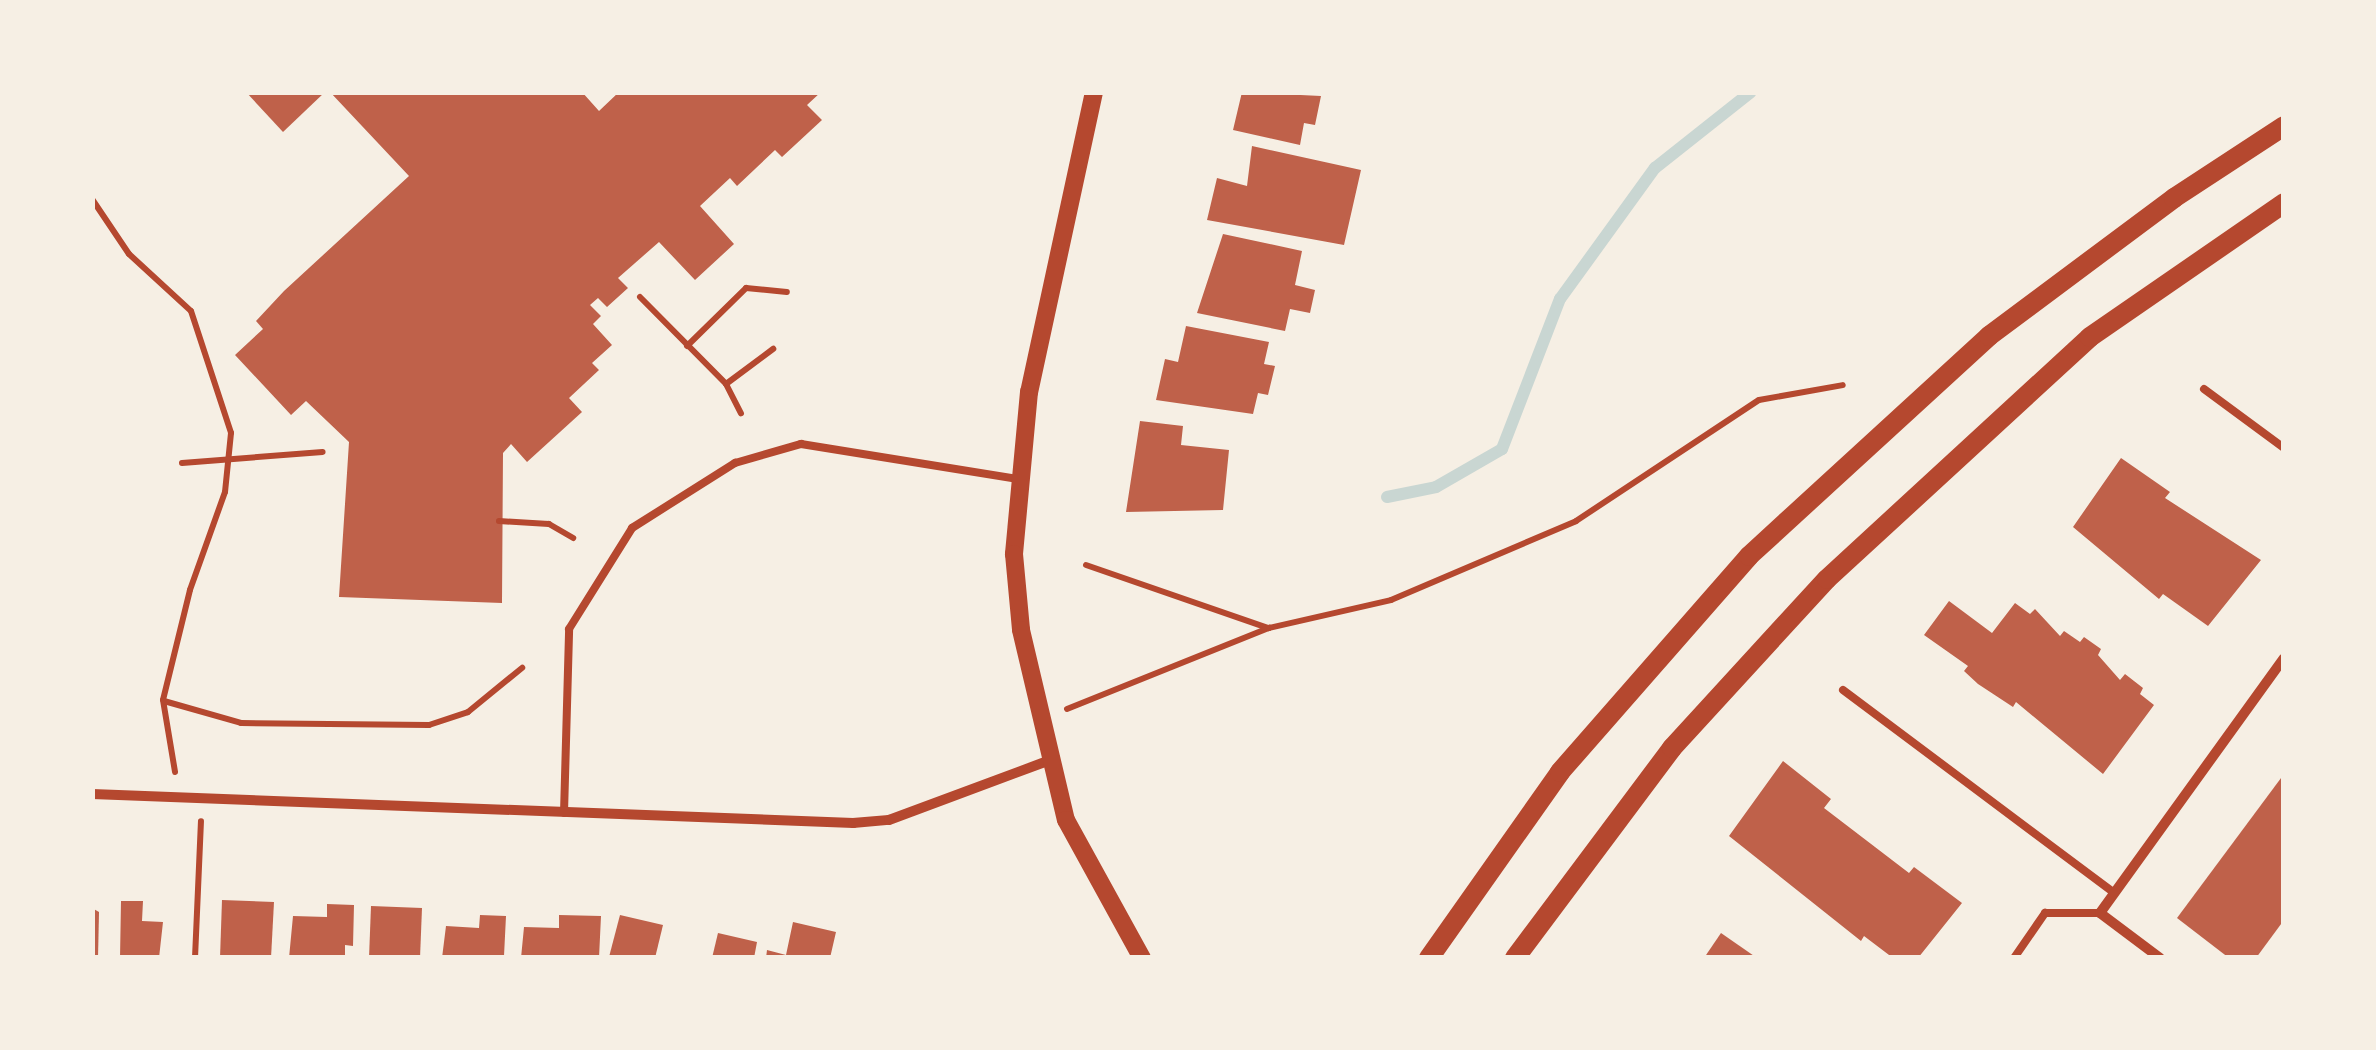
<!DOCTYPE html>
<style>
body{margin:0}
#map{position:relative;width:2376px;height:1050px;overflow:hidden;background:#f6efe4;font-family:"Noto Sans",sans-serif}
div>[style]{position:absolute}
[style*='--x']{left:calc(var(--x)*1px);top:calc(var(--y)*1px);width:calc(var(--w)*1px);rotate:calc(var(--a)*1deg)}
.stream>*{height:12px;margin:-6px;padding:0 6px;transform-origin:6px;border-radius:6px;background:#c9d6d2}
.building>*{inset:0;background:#bf614a}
.path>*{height:6px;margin:-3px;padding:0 3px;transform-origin:3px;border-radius:3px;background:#b5482f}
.service>*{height:8px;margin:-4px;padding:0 4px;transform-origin:4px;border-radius:4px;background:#b5482f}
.minor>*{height:10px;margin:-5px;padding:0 5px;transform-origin:5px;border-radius:5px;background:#b5482f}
.tertiary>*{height:18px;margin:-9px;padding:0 9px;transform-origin:9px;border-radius:9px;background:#b5482f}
.secondary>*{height:20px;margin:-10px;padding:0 10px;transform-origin:10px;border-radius:10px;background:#b5482f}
span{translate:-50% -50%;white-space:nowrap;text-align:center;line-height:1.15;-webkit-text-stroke:9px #f6efe4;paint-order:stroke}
.frame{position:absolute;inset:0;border:95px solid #f6efe4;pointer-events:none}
</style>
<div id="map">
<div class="stream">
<div style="--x:1387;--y:497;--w:50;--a:-11.5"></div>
<div style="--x:1436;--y:487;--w:76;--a:-29.9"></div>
<div style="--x:1502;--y:449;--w:161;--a:-68.9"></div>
<div style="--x:1560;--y:299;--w:162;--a:-54.1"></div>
<div style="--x:1655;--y:168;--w:122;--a:-38.4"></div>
</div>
<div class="building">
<div style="clip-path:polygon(246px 92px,325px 92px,283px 132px)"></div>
<div style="clip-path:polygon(330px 92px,582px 92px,599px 111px,619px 92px,821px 92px,807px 105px,822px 120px,782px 157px,775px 150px,737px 186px,730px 178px,700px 206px,734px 244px,695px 280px,659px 242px,618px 278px,628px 288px,607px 307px,598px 298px,590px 305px,601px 316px,593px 324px,612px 345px,592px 363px,599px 370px,569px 398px,582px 412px,527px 462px,511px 444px,503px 453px,502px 603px,339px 597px,349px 442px,306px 401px,291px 415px,235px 355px,263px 329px,256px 321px,284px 291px,409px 176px)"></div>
<div style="clip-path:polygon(1242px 92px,1321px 96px,1315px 125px,1304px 123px,1300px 145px,1233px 130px)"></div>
<div style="clip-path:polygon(1252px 146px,1361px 170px,1344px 245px,1207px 220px,1217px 178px,1247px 186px)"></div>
<div style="clip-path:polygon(1223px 234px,1302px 251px,1295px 285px,1315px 290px,1310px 313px,1290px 309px,1285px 331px,1197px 313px)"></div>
<div style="clip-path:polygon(1186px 326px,1269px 342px,1264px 364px,1275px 366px,1268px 395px,1258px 393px,1253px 414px,1156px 400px,1165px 359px,1178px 362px)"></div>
<div style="clip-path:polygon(1140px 421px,1183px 426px,1181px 445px,1229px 450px,1223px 510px,1126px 512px)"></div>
<div style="clip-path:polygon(2121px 458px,2170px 492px,2165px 498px,2261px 560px,2208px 626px,2163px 594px,2159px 599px,2073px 527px)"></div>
<div style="clip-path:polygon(1949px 601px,1992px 633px,2015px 603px,2030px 614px,2035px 609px,2060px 636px,2064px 631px,2080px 642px,2084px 637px,2101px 649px,2098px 655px,2120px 680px,2125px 674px,2143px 688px,2140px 694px,2154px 705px,2103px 774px,2016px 702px,2013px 707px,1978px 684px,1964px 671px,1968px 666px,1924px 635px)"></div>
<div style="clip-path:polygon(1783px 761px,1831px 799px,1824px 808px,1909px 873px,1914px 867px,1962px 903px,1918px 958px,1893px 958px,1864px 936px,1861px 941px,1729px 836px)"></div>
<div style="clip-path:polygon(2284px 774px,2284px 920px,2256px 958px,2229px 958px,2177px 918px)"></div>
<div style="clip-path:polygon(222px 900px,274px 902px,271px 958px,220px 958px)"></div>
<div style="clip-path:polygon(121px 901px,143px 901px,142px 921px,163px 922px,159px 958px,120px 958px)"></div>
<div style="clip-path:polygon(327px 904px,354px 905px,353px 946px,345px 945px,345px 958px,289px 958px,293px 916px,327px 917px)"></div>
<div style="clip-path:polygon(371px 906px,422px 908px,420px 958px,369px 958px)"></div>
<div style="clip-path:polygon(92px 908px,99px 912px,98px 958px,92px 958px)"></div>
<div style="clip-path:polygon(480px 915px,506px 916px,504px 956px,442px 958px,446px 926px,479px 928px)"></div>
<div style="clip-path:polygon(559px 915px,601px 916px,599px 958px,521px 958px,524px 927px,559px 928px)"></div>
<div style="clip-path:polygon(620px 915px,663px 925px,655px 958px,609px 957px)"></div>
<div style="clip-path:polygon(793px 922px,836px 932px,830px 958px,766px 958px,767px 950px,786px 955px)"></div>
<div style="clip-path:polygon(718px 933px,757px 942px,754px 958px,712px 958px)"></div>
<div style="clip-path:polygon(1721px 933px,1757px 958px,1704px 958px)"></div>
</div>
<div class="path">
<div style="--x:92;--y:199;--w:66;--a:56.1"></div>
<div style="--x:129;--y:254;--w:84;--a:42.6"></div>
<div style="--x:191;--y:311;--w:128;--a:71.8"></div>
<div style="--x:231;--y:433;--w:59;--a:95.8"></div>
<div style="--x:225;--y:492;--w:104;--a:109.7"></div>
<div style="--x:190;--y:590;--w:113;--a:103.8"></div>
<div style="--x:163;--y:700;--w:73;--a:80.5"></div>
<div style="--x:640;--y:297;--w:122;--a:45.3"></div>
<div style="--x:726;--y:384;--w:33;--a:63"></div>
<div style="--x:687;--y:346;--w:83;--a:-44.5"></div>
<div style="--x:746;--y:288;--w:41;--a:5.6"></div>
<div style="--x:726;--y:384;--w:59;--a:-36.7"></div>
<div style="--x:182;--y:463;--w:141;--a:-4.5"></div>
<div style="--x:499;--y:521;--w:50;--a:3.4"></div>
<div style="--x:549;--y:524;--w:28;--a:30"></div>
<div style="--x:1086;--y:565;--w:193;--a:19.1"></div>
<div style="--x:164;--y:701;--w:80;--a:15.9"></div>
<div style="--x:241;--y:723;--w:188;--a:0.6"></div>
<div style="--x:429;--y:725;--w:41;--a:-18.4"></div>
<div style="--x:468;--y:712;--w:70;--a:-39.2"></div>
<div style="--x:1067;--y:709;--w:218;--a:-21.9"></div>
<div style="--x:1269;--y:628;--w:125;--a:-12.9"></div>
<div style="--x:1391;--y:600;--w:201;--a:-23.1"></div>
<div style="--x:1576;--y:521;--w:219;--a:-33.5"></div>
<div style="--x:1759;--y:400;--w:85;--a:-10.1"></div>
<div style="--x:195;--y:958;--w:137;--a:-87.5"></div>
</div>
<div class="service">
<div style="--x:2204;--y:389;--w:99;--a:36.4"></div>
<div style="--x:1843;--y:690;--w:336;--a:36.8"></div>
<div style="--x:564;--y:813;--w:184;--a:-88.4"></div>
<div style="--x:569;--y:629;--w:119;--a:-58"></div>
<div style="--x:632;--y:528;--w:122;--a:-32.3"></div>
<div style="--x:735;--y:463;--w:69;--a:-16.1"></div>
<div style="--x:801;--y:444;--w:220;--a:9.2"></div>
<div style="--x:2014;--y:958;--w:55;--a:-55.4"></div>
<div style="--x:2045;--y:913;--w:55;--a:0"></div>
</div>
<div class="minor">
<div style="--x:92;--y:794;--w:762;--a:2.18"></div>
<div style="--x:853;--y:823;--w:36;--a:-5"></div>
<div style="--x:889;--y:820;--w:172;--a:-20.4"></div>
<div style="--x:2160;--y:958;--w:75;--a:-143.1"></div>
<div style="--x:2100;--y:913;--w:314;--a:-54.2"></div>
</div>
<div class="tertiary">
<div style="--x:1094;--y:92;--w:307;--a:102.2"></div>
<div style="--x:1029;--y:392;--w:163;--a:95.3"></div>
<div style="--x:1014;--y:554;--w:76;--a:84.7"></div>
<div style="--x:1021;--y:630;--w:195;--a:76.7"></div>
<div style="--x:1066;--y:820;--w:158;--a:61.2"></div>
</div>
<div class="secondary">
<div style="--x:1429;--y:958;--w:228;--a:-54.8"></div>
<div style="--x:1560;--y:772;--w:287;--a:-48.8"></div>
<div style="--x:1749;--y:556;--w:326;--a:-42.5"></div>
<div style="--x:1989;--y:336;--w:231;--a:-36.7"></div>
<div style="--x:2174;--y:198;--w:131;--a:-33.2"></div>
<div style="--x:1515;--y:958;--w:262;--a:-53.2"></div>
<div style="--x:1672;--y:748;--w:229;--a:-47.5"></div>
<div style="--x:1827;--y:579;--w:357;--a:-42.6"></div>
<div style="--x:2090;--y:337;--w:236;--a:-34.6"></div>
</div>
<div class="frame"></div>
</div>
